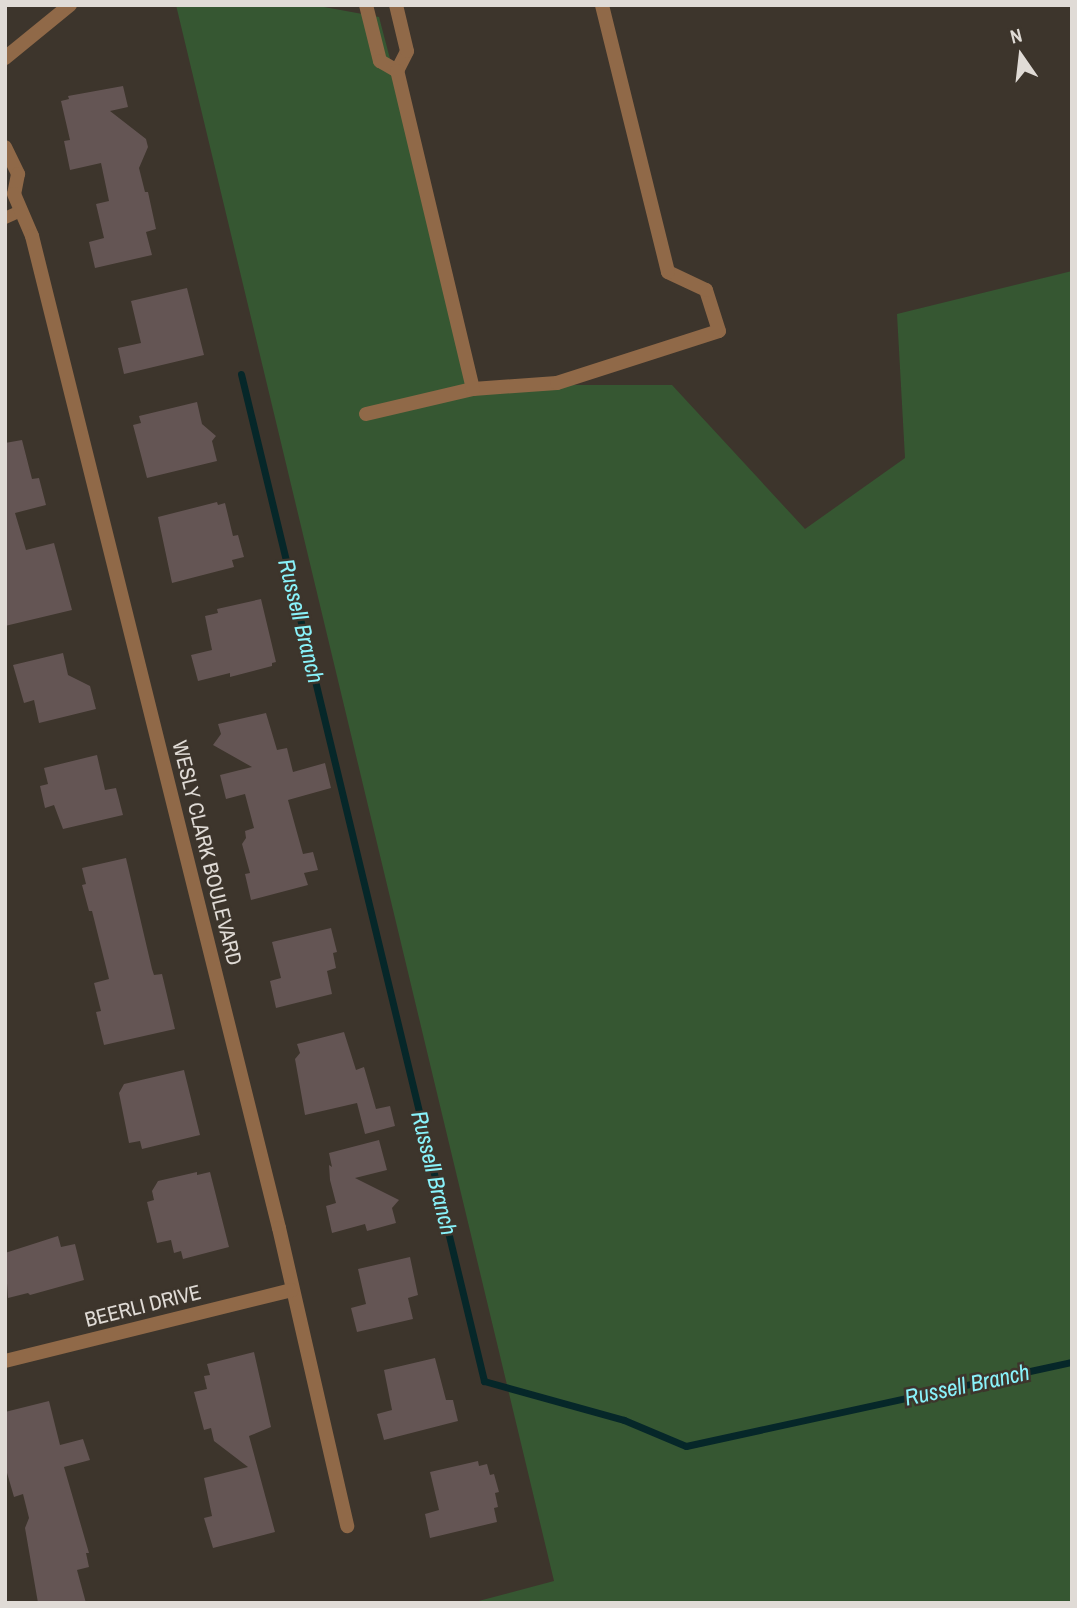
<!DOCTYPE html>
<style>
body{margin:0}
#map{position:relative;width:1077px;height:1608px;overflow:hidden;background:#3d352c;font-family:"Archivo Narrow",sans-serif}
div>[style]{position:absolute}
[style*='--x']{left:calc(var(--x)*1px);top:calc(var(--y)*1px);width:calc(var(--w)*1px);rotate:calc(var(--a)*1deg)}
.green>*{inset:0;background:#365732}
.stream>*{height:7px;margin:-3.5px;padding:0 3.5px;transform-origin:3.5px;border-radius:3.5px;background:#062729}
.building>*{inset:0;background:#645554}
.service>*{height:12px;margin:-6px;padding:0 6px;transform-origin:6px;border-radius:6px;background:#906948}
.minor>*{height:14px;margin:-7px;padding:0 7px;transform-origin:7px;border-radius:7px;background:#906948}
.tertiary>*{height:14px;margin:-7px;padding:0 7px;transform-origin:7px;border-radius:7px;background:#906948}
span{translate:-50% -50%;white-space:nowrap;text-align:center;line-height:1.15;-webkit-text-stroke:5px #3d352c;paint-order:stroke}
.street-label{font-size:21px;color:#e0dbd6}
.water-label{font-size:23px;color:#89f2fa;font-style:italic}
.frame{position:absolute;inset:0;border:7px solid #e0dbd6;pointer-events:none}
.north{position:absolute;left:986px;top:21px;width:70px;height:70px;-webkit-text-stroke:5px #3d352c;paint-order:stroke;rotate:346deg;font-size:19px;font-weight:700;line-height:28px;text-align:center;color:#e0dbd6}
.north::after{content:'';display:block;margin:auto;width:24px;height:32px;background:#e0dbd6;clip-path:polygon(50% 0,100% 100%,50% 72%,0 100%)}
</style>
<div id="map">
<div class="green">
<div style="clip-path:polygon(176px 5px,313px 5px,379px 17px,476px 385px,672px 385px,805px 529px,905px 458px,897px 314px,1072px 271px,1072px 1603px,471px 1603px,554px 1581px)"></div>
</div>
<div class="stream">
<div style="--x:241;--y:374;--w:1036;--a:76.43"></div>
<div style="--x:484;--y:1381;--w:145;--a:15.6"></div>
<div style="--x:624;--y:1420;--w:67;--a:22.8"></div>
<div style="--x:686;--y:1446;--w:395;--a:-12.3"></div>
</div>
<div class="building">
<div style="clip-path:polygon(123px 86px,128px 107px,110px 111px,146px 139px,148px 147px,139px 168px,145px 192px,148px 192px,156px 229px,146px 232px,152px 255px,95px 268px,89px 242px,104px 238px,96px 204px,109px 201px,101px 163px,70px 170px,64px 141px,70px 140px,61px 101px,69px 99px,68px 96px)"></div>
<div style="clip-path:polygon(187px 288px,204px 355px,124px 374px,118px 348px,141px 343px,131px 301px)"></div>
<div style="clip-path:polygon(197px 402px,202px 424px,216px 436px,212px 441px,217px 461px,147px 478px,133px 425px,141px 423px,139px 416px)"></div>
<div style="clip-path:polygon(22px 440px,32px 479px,39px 478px,46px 505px,15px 513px,26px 550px,54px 543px,72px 610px,5px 626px,5px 443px)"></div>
<div style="clip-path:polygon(217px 502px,218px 505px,225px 503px,233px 536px,238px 535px,244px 557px,232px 560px,234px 567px,172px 583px,158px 517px)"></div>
<div style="clip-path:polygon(261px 599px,276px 662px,272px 663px,272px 666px,230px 677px,230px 673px,198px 681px,191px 655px,212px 650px,205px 616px,218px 613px,217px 609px)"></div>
<div style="clip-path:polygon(63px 653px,68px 675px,90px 686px,96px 709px,39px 723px,34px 700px,24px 703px,13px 665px)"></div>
<div style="clip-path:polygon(266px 713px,277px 750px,287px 748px,293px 772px,325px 763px,331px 788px,288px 800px,303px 854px,313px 852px,318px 870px,304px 873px,308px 885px,251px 900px,245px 874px,250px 873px,242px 844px,246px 838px,245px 831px,254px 828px,245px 794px,226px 799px,220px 775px,252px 767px,213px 745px,221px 734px,218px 724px)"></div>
<div style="clip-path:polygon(97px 755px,105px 790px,116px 788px,123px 815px,63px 829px,54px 805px,45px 808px,40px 786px,48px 784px,44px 768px)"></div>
<div style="clip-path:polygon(126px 858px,152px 969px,154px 975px,162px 974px,175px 1029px,104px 1045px,96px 1012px,101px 1011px,94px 983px,109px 979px,92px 911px,89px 911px,82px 885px,86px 884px,82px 868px)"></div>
<div style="clip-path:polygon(331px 928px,337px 952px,333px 953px,336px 968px,327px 971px,332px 994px,276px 1008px,270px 981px,281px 978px,272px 942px)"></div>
<div style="clip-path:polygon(344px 1032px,356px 1070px,364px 1067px,376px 1109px,390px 1106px,395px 1126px,365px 1134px,357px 1103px,305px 1115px,295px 1059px,300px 1053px,297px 1044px)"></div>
<div style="clip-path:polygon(184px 1070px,200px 1135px,142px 1149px,140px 1141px,129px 1143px,119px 1093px,124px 1084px)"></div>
<div style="clip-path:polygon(379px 1140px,387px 1170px,355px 1178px,399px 1200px,392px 1208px,396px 1223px,367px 1231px,365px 1224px,332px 1233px,326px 1206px,336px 1203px,330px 1180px,329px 1165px,332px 1167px,329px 1153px)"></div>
<div style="clip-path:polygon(197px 1172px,197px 1175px,210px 1172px,229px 1247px,183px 1259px,181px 1251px,174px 1253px,171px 1240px,157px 1243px,147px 1202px,154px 1200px,152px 1191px,158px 1181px)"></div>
<div style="clip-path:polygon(58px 1236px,61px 1247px,75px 1244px,84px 1280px,30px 1295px,28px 1293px,8px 1298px,5px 1253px)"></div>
<div style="clip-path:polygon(410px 1257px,418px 1295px,408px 1298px,413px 1319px,357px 1332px,351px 1308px,366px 1304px,358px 1269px)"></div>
<div style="clip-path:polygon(254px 1352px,271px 1427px,249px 1436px,275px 1532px,213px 1548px,204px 1518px,212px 1516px,204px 1478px,248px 1467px,214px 1441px,211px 1428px,204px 1430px,194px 1392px,207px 1389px,204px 1376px,210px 1375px,207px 1364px)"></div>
<div style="clip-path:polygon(435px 1358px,446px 1400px,453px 1400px,458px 1421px,384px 1440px,377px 1414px,392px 1410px,384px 1370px)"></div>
<div style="clip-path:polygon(49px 1401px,60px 1445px,83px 1439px,90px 1460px,64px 1467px,89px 1553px,86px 1553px,89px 1567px,77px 1570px,86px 1603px,38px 1603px,25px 1528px,29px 1518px,23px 1494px,14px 1497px,5px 1466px,5px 1412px)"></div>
<div style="clip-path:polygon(478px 1461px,479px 1466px,487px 1464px,490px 1475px,494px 1474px,499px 1492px,495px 1493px,498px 1507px,494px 1508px,497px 1522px,430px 1538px,425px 1514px,439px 1510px,430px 1472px)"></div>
</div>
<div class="service">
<div style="--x:5;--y:218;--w:17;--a:-24"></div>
</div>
<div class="minor">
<div style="--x:366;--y:5;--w:58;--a:76"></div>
<div style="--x:380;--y:61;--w:20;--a:30"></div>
<div style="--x:397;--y:71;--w:22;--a:-63"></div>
<div style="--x:407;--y:51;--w:47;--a:-103.4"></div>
<div style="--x:5;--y:147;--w:30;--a:64"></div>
<div style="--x:18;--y:174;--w:20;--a:101"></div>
<div style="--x:14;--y:194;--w:46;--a:66.8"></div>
<div style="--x:32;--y:236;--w:1022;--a:76.02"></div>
<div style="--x:279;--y:1228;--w:306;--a:77.1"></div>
<div style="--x:473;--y:389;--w:84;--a:-4.1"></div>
<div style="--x:557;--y:383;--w:170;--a:-17.8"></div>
<div style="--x:719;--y:331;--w:43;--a:-107.6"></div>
<div style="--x:706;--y:290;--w:42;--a:-154.7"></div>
<div style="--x:668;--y:272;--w:275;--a:-103.9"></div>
<div style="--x:366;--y:414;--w:110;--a:-13.2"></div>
<div style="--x:473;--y:389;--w:327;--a:-103.4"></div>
<div style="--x:5;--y:1361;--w:295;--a:-13.9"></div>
</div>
<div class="tertiary">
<div style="--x:5;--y:58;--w:84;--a:-39.2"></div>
</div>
<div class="street-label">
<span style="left:207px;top:853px;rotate:76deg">WESLY CLARK BOULEVARD</span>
<span style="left:143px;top:1306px;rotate:-14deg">BEERLI DRIVE</span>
</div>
<div class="water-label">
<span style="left:301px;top:621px;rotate:76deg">Russell Branch</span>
<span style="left:434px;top:1173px;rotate:76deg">Russell Branch</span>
<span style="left:967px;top:1385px;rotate:-12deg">Russell Branch</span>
</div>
<div class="frame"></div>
<div class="north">N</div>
</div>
